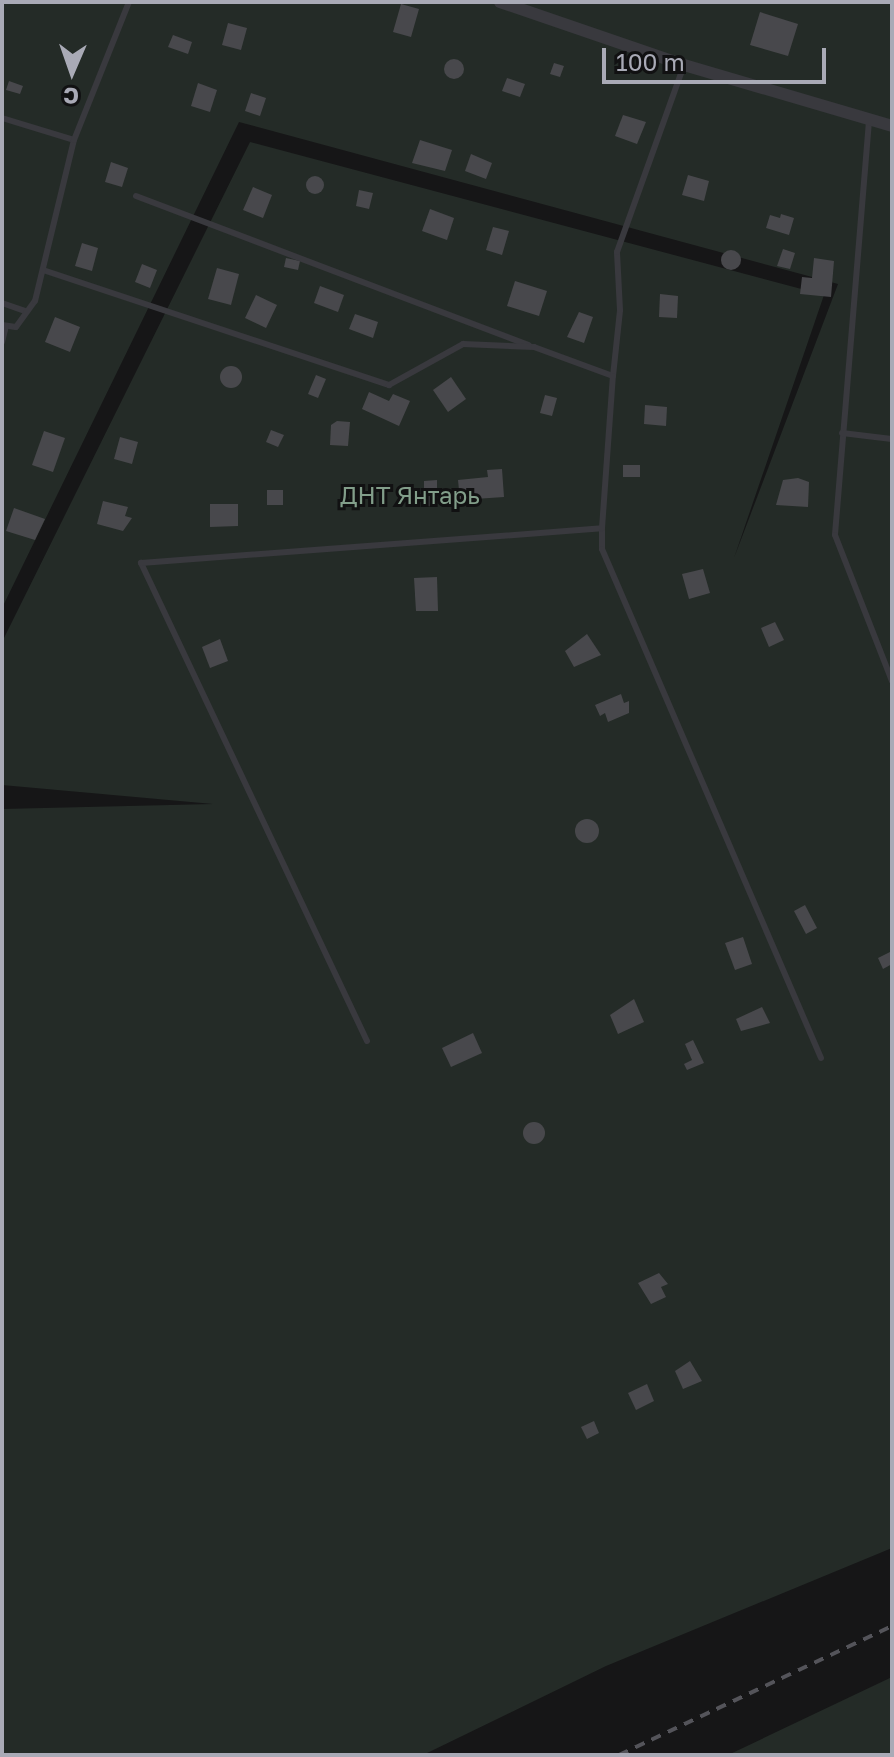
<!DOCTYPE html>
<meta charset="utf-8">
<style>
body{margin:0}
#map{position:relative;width:894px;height:1757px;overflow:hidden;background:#161617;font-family:"Golos Text",sans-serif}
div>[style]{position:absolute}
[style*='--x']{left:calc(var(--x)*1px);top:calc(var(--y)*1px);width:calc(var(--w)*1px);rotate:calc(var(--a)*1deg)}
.green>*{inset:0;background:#242b27}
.building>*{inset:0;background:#48484c}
.round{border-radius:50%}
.service>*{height:6px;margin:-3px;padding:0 3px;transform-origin:3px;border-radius:3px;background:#39393e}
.minor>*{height:12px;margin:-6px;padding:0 6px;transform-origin:6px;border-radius:6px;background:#39393e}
.rail>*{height:4px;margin-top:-2px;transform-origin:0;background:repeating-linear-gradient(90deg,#54545a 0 10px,transparent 0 18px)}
span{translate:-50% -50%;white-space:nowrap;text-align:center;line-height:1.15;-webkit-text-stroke:6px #111112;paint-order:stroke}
.park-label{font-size:24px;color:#829e8a}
.frame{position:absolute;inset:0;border:4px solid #a9aab6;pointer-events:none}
.north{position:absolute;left:32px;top:32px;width:80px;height:80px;-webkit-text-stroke:6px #111112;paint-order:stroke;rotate:182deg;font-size:22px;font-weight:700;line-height:32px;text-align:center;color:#a9aab6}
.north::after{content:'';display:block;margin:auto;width:28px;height:36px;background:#a9aab6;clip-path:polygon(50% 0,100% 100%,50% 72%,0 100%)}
.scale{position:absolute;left:602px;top:48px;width:224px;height:36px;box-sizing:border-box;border:4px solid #a9aab6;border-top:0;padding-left:10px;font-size:24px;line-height:28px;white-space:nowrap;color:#a9aab6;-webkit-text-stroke:6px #111112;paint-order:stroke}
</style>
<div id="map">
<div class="green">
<div style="clip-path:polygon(2px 2px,892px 2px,892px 1548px,606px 1666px,423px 1755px,2px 1755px,2px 809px,213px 804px,2px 785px,2px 642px,250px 142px,824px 295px,734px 558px,838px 284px,239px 122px,2px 608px)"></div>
<div style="clip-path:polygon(892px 1677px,892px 1755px,728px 1755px)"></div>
</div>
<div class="building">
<div style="clip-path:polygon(401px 4px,419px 9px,411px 37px,393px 32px)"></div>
<div style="clip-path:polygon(760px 12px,798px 24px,788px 56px,750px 45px)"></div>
<div style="clip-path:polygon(228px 23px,247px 28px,241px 50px,222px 45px)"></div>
<div style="clip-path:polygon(173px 35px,192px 42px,188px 54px,168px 47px)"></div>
<div class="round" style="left:444px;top:59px;width:20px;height:20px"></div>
<div style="clip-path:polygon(554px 63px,564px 66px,560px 77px,550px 74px)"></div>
<div style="clip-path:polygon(507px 78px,525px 84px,520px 97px,502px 91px)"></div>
<div style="clip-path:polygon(9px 81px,23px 86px,20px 94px,6px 90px)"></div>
<div style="clip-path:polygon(198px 83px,217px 90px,210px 112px,191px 106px)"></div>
<div style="clip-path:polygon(251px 93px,266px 98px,260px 116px,245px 111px)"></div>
<div style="clip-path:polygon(623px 115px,646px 122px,637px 144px,615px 136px)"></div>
<div style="clip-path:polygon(420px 140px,452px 150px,445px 171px,412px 163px)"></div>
<div style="clip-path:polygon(471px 154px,492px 163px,486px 179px,465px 171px)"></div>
<div style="clip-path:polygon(111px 162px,128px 168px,122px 187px,105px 182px)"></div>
<div style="clip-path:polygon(688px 175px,709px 181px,704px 201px,682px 195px)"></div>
<div class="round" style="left:306px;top:176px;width:18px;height:18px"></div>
<div style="clip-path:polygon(253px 187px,272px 195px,263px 218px,243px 210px)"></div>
<div style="clip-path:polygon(359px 190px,373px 193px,369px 209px,356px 206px)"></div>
<div style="clip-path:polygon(430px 209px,454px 218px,447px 240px,422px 231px)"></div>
<div style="clip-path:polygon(781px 214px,794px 218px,789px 235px,766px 228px,770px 215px,780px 218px)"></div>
<div style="clip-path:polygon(493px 227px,509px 231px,502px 255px,486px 250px)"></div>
<div style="clip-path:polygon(82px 243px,98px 248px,92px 271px,75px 266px)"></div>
<div style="clip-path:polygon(783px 249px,795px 253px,790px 269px,777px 266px)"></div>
<div class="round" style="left:721px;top:250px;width:20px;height:20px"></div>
<div style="clip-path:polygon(286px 258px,300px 261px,298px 270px,284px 267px)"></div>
<div style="clip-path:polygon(814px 258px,834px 261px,831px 297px,800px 294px,802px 277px,812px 278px)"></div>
<div style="clip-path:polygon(142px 264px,157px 270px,150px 288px,135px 282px)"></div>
<div style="clip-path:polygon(217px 268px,239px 274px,231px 305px,208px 299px)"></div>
<div style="clip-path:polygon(515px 281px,547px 291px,539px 316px,507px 306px)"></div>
<div style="clip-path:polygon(320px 286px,344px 295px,338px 312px,314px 303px)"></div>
<div style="clip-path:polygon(660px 294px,678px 296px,677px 318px,659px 317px)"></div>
<div style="clip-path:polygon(256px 295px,277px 305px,266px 328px,245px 318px)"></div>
<div style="clip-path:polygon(579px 312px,593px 317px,584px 343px,567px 337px)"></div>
<div style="clip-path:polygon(355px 314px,378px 322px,373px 338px,349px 329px)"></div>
<div style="clip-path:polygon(55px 317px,80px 327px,70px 352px,45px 342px)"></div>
<div class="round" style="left:220px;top:366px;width:22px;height:22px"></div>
<div style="clip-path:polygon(316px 375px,326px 379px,318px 398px,308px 394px)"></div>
<div style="clip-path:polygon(451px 377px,466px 399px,448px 412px,433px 390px)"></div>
<div style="clip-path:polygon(369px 392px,389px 401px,393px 394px,410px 401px,399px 426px,362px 409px)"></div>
<div style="clip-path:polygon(545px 395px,557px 398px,552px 416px,540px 413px)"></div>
<div style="clip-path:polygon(645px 405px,667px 407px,666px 426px,644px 424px)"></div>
<div style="clip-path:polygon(337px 421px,350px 422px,348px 446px,330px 445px,331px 425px)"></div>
<div style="clip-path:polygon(271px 430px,284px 435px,278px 447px,266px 442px)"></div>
<div style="clip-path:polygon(44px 431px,65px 438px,53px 472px,32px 465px)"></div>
<div style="clip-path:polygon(120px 437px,138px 442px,132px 464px,114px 459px)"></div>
<div style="clip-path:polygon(623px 465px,640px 465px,640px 477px,623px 477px)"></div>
<div style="clip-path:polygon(502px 469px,504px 497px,460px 500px,458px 480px,488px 477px,487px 470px)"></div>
<div style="clip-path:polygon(798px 478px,809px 482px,808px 507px,776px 505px,783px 480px)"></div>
<div style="clip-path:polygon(437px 480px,437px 506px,424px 506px,424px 481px)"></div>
<div style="clip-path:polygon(267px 490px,283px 490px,283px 505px,267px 505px)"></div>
<div style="clip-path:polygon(103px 501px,128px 507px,125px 516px,132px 518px,123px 531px,97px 524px)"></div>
<div style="clip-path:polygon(210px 504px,238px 504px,238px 526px,210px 527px)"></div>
<div style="clip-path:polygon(14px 508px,45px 519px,35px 540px,6px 531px)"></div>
<div style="clip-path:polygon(703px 569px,710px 593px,689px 599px,682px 574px)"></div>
<div style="clip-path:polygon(437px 577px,438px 611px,416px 611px,414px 578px)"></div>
<div style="clip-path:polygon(775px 622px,784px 640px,769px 647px,761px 628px)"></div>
<div style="clip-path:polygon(587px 634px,601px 655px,574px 667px,565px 651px)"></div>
<div style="clip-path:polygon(220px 639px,228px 661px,210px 668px,202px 647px)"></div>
<div style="clip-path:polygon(621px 694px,624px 703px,629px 701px,629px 713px,608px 722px,605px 713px,600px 716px,595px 705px)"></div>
<div class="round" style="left:575px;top:819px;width:24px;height:24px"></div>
<div style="clip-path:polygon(805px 905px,817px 928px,806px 934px,794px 911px)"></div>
<div style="clip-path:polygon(743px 937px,752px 964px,735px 970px,725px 943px)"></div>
<div style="clip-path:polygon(892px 951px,892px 964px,883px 969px,878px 958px)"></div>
<div style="clip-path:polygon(634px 999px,644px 1022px,618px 1034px,610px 1015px)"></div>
<div style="clip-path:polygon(762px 1007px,770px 1023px,741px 1031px,736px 1019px)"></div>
<div style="clip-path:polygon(473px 1033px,482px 1053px,451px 1067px,442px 1048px)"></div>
<div style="clip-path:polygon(693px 1040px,704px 1063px,687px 1070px,684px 1064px,692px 1060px,685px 1044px)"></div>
<div class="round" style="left:523px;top:1122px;width:22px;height:22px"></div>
<div style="clip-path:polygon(659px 1273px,668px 1284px,661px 1287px,666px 1297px,651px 1304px,638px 1283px)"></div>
<div style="clip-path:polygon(690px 1361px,702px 1381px,683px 1389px,675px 1371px)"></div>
<div style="clip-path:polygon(647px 1384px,654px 1401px,636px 1410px,628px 1393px)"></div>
<div style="clip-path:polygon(594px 1421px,599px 1433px,587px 1439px,581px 1427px)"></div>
</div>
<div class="service">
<div style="--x:2;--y:118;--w:75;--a:17"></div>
<div style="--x:869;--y:121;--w:415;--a:94.7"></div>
<div style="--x:835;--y:535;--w:157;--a:68.7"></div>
<div style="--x:136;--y:196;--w:420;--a:20.8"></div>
<div style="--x:43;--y:270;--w:365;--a:18.4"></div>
<div style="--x:389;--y:385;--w:85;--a:-29"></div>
<div style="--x:463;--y:344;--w:71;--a:2.4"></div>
<div style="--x:534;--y:347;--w:84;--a:20.2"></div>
<div style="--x:613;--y:376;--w:66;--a:-83.9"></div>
<div style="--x:620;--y:310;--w:58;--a:-93"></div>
<div style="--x:617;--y:252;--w:199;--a:-70.3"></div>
<div style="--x:2;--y:303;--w:24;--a:19"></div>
<div style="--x:2;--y:325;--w:14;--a:8"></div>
<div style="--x:16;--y:327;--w:32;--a:-54"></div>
<div style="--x:35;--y:301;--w:166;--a:-76.4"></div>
<div style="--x:74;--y:140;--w:149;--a:-68.3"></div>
<div style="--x:2;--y:342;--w:16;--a:-76"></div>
<div style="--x:842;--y:433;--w:50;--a:6.8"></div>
<div style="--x:602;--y:528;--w:21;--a:90"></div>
<div style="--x:602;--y:549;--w:554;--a:66.72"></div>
<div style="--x:367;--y:1041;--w:529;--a:-115.3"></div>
<div style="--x:141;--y:563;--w:462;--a:-4.3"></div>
<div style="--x:602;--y:528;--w:152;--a:-85.9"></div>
</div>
<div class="minor">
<div style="--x:500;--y:2;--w:194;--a:18.9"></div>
<div style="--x:684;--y:65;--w:217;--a:16.3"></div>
</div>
<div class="rail">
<div style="--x:619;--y:1755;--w:302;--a:-25.3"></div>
</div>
<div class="park-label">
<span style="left:410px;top:495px">ДНТ Янтарь</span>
</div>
<div class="frame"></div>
<div class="north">С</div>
<div class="scale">100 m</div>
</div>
